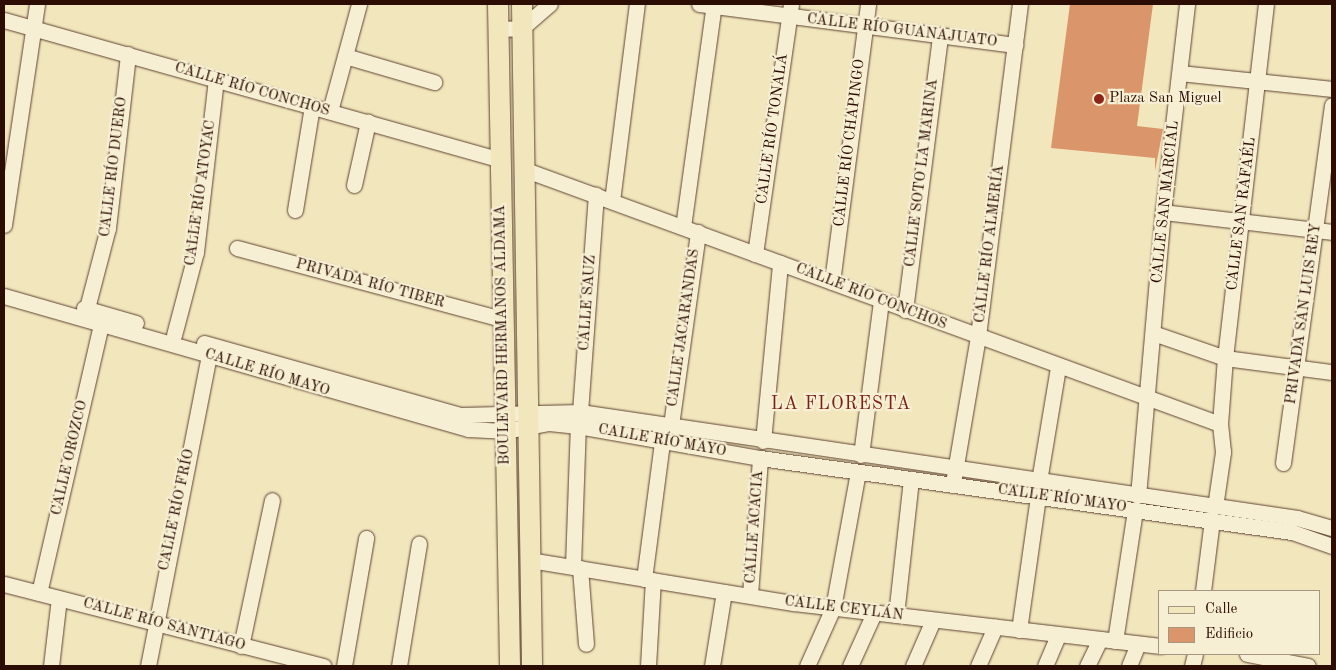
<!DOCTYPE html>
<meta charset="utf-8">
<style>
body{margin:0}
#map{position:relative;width:1336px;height:670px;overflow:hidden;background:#f2e6bc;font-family:"Old Standard TT",serif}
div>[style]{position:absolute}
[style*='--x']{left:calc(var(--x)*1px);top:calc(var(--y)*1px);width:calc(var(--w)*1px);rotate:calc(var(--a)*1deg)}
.building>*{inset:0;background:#da956b}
.roads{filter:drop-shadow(0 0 1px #5e4332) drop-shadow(0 0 1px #5e4332)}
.minor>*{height:15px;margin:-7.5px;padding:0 7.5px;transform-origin:7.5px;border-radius:7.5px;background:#f7efd3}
.major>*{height:20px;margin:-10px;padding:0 10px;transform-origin:10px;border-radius:10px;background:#f2e6bc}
.dots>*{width:14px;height:14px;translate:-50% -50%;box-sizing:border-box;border:2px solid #f7efd3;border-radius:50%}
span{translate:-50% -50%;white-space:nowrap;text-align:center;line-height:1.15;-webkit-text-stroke:4.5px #f7efd3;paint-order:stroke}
.street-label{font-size:15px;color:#2c0d04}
.poi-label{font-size:15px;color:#2c0d04}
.left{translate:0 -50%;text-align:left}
.quarter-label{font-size:18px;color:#7a1f14;letter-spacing:1px}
.frame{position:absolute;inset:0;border:5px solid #2c0d04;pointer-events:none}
.legend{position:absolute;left:1158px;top:590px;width:162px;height:65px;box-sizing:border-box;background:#f7efd3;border:1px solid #a69580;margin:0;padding:6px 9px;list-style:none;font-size:15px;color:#2c0d04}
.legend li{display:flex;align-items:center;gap:10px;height:25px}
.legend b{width:25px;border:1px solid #a69580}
</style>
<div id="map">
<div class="building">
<div style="clip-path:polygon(1070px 4px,1153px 4px,1137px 126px,1163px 129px,1155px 171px,1155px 158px,1051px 148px)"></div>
</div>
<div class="roads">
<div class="minor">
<div style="--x:699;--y:4;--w:319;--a:7.4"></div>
<div style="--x:4;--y:20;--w:516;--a:15.73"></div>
<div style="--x:498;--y:29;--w:24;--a:-2"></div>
<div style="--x:522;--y:28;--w:37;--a:-41"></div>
<div style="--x:345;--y:56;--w:93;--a:16.3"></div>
<div style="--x:1180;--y:73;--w:153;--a:6"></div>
<div style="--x:330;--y:111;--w:111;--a:-74.8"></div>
<div style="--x:523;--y:169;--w:742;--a:20.1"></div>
<div style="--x:354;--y:185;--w:65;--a:-77.5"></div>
<div style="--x:612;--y:201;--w:199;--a:-82.8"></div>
<div style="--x:295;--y:210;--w:105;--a:-80.7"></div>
<div style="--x:1163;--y:212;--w:170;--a:6.7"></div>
<div style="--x:4;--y:225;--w:223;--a:-81.5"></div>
<div style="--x:683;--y:227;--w:225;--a:-82.1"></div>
<div style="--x:237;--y:248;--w:274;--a:15"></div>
<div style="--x:755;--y:254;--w:253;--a:-81.8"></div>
<div style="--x:832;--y:282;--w:280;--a:-82.6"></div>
<div style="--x:4;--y:296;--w:483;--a:16"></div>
<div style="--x:468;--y:429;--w:36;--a:3"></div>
<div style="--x:504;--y:431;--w:46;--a:-10.1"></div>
<div style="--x:549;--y:423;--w:29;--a:6"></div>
<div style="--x:578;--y:426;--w:185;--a:10"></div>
<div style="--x:760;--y:458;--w:537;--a:7.92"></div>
<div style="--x:1292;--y:532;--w:42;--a:19.3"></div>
<div style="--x:84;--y:308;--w:54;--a:16.1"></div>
<div style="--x:87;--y:308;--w:83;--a:-75.3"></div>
<div style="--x:108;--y:228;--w:175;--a:-83.4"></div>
<div style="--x:905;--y:310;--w:276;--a:-82.7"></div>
<div style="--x:1153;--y:333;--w:76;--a:19.1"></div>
<div style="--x:1225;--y:358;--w:108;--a:7.5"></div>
<div style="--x:174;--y:335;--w:86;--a:-75.2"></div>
<div style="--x:196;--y:252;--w:174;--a:-83.4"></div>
<div style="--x:204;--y:343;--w:267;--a:15.7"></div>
<div style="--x:461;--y:415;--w:119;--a:-1.4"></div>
<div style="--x:580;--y:412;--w:725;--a:8.41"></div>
<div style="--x:1297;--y:518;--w:36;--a:16"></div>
<div style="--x:580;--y:412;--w:218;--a:-85.8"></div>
<div style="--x:671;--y:425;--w:195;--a:-82"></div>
<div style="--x:763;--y:441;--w:179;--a:-84.5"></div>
<div style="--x:861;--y:455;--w:154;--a:-82.6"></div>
<div style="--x:1283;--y:463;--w:361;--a:-82.2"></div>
<div style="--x:954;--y:477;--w:143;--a:-80.3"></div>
<div style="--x:978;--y:336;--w:335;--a:-82.8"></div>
<div style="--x:1039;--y:481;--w:116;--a:-80.5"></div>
<div style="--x:1138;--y:496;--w:285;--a:-85"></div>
<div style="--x:1163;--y:212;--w:209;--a:-83.4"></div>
<div style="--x:1215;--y:507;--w:56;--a:-81.7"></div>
<div style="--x:1223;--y:452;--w:28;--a:-96"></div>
<div style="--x:1220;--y:424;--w:66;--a:-85.7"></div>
<div style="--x:1225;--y:358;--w:356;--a:-83.4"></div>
<div style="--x:530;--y:560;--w:267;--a:9.3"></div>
<div style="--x:794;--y:603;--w:369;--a:6.7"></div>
<div style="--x:573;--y:566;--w:140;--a:-88"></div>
<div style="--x:580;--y:568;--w:76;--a:85.5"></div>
<div style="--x:644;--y:579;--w:138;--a:-82.5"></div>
<div style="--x:4;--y:584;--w:330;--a:14.4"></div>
<div style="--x:1203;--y:591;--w:72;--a:-82.8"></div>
<div style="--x:39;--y:593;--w:276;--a:-77"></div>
<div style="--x:750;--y:595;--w:137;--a:-85.8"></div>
<div style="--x:896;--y:615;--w:137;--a:-83.7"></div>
<div style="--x:1019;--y:630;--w:135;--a:-81.9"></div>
<div style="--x:1115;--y:641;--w:133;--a:-81.3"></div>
<div style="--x:241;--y:646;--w:149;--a:-78"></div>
<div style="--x:1247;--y:654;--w:62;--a:11.1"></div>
<div style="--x:51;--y:666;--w:68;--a:-83.3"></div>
<div style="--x:148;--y:666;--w:317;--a:-78.9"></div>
<div style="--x:344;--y:666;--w:130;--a:-80.2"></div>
<div style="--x:399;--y:666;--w:124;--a:-80.7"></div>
<div style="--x:648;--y:666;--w:86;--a:-86.7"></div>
<div style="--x:712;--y:666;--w:75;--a:-80.8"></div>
<div style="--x:807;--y:666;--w:64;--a:-65.9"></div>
<div style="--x:833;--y:608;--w:138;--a:-79.6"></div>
<div style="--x:850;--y:666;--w:58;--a:-65.6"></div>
<div style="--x:913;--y:666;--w:50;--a:-66.5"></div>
<div style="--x:978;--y:666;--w:43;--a:-66.4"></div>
<div style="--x:1045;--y:666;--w:34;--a:-67"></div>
<div style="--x:1087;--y:666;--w:30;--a:-64"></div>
<div style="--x:1129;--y:666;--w:24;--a:-68"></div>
<div style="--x:1192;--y:666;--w:12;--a:-76"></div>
</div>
<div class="major">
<div style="--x:498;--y:4;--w:662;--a:88.96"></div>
<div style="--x:522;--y:4;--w:662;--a:89.13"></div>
</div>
</div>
<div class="dots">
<div style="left:1099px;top:99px;background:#8f2418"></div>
</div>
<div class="street-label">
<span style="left:902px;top:31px;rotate:7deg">CALLE RÍO GUANAJUATO</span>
<span style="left:252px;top:90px;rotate:16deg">CALLE RÍO CONCHOS</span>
<span style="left:773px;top:129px;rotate:-82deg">CALLE RÍO TONALÁ</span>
<span style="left:850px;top:143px;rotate:-83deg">CALLE RÍO CHAPINGO</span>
<span style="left:114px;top:167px;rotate:-83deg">CALLE RÍO DUERO</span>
<span style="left:922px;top:173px;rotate:-83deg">CALLE SOTO LA MARINA</span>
<span style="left:201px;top:193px;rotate:-82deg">CALLE RÍO ATOYAC</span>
<span style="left:1166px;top:202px;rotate:-84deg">CALLE SAN MARCIAL</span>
<span style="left:1242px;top:214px;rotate:-83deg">CALLE SAN RAFAÉL</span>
<span style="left:990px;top:244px;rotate:-83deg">CALLE RÍO ALMERÍA</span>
<span style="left:370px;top:284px;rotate:15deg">PRIVADA RÍO TIBER</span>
<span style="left:871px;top:297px;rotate:21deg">CALLE RÍO CONCHOS</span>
<span style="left:588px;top:303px;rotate:-86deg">CALLE SAUZ</span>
<span style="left:1304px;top:314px;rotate:-82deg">PRIVADA SAN LUIS REY</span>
<span style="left:684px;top:328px;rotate:-82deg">CALLE JACARANDAS</span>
<span style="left:503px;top:335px;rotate:-91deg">BOULEVARD HERMANOS ALDAMA</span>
<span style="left:267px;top:373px;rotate:17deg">CALLE RÍO MAYO</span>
<span style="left:662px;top:441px;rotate:10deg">CALLE RÍO MAYO</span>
<span style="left:70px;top:458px;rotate:-77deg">CALLE OROZCO</span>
<span style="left:1062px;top:499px;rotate:8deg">CALLE RÍO MAYO</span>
<span style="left:177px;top:510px;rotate:-78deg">CALLE RÍO FRÍO</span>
<span style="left:755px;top:527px;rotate:-86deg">CALLE ACACIA</span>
<span style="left:844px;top:609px;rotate:7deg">CALLE CEYLÁN</span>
<span style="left:164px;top:625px;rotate:15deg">CALLE RÍO SANTIAGO</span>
</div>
<div class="poi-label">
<span class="left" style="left:1109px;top:99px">Plaza San Miguel</span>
</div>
<div class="quarter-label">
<span style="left:841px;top:404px">LA FLORESTA</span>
</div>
<div class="frame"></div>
<ul class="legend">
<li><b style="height:6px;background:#f2e6bc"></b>Calle</li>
<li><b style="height:14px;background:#da956b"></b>Edificio</li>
</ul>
</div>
